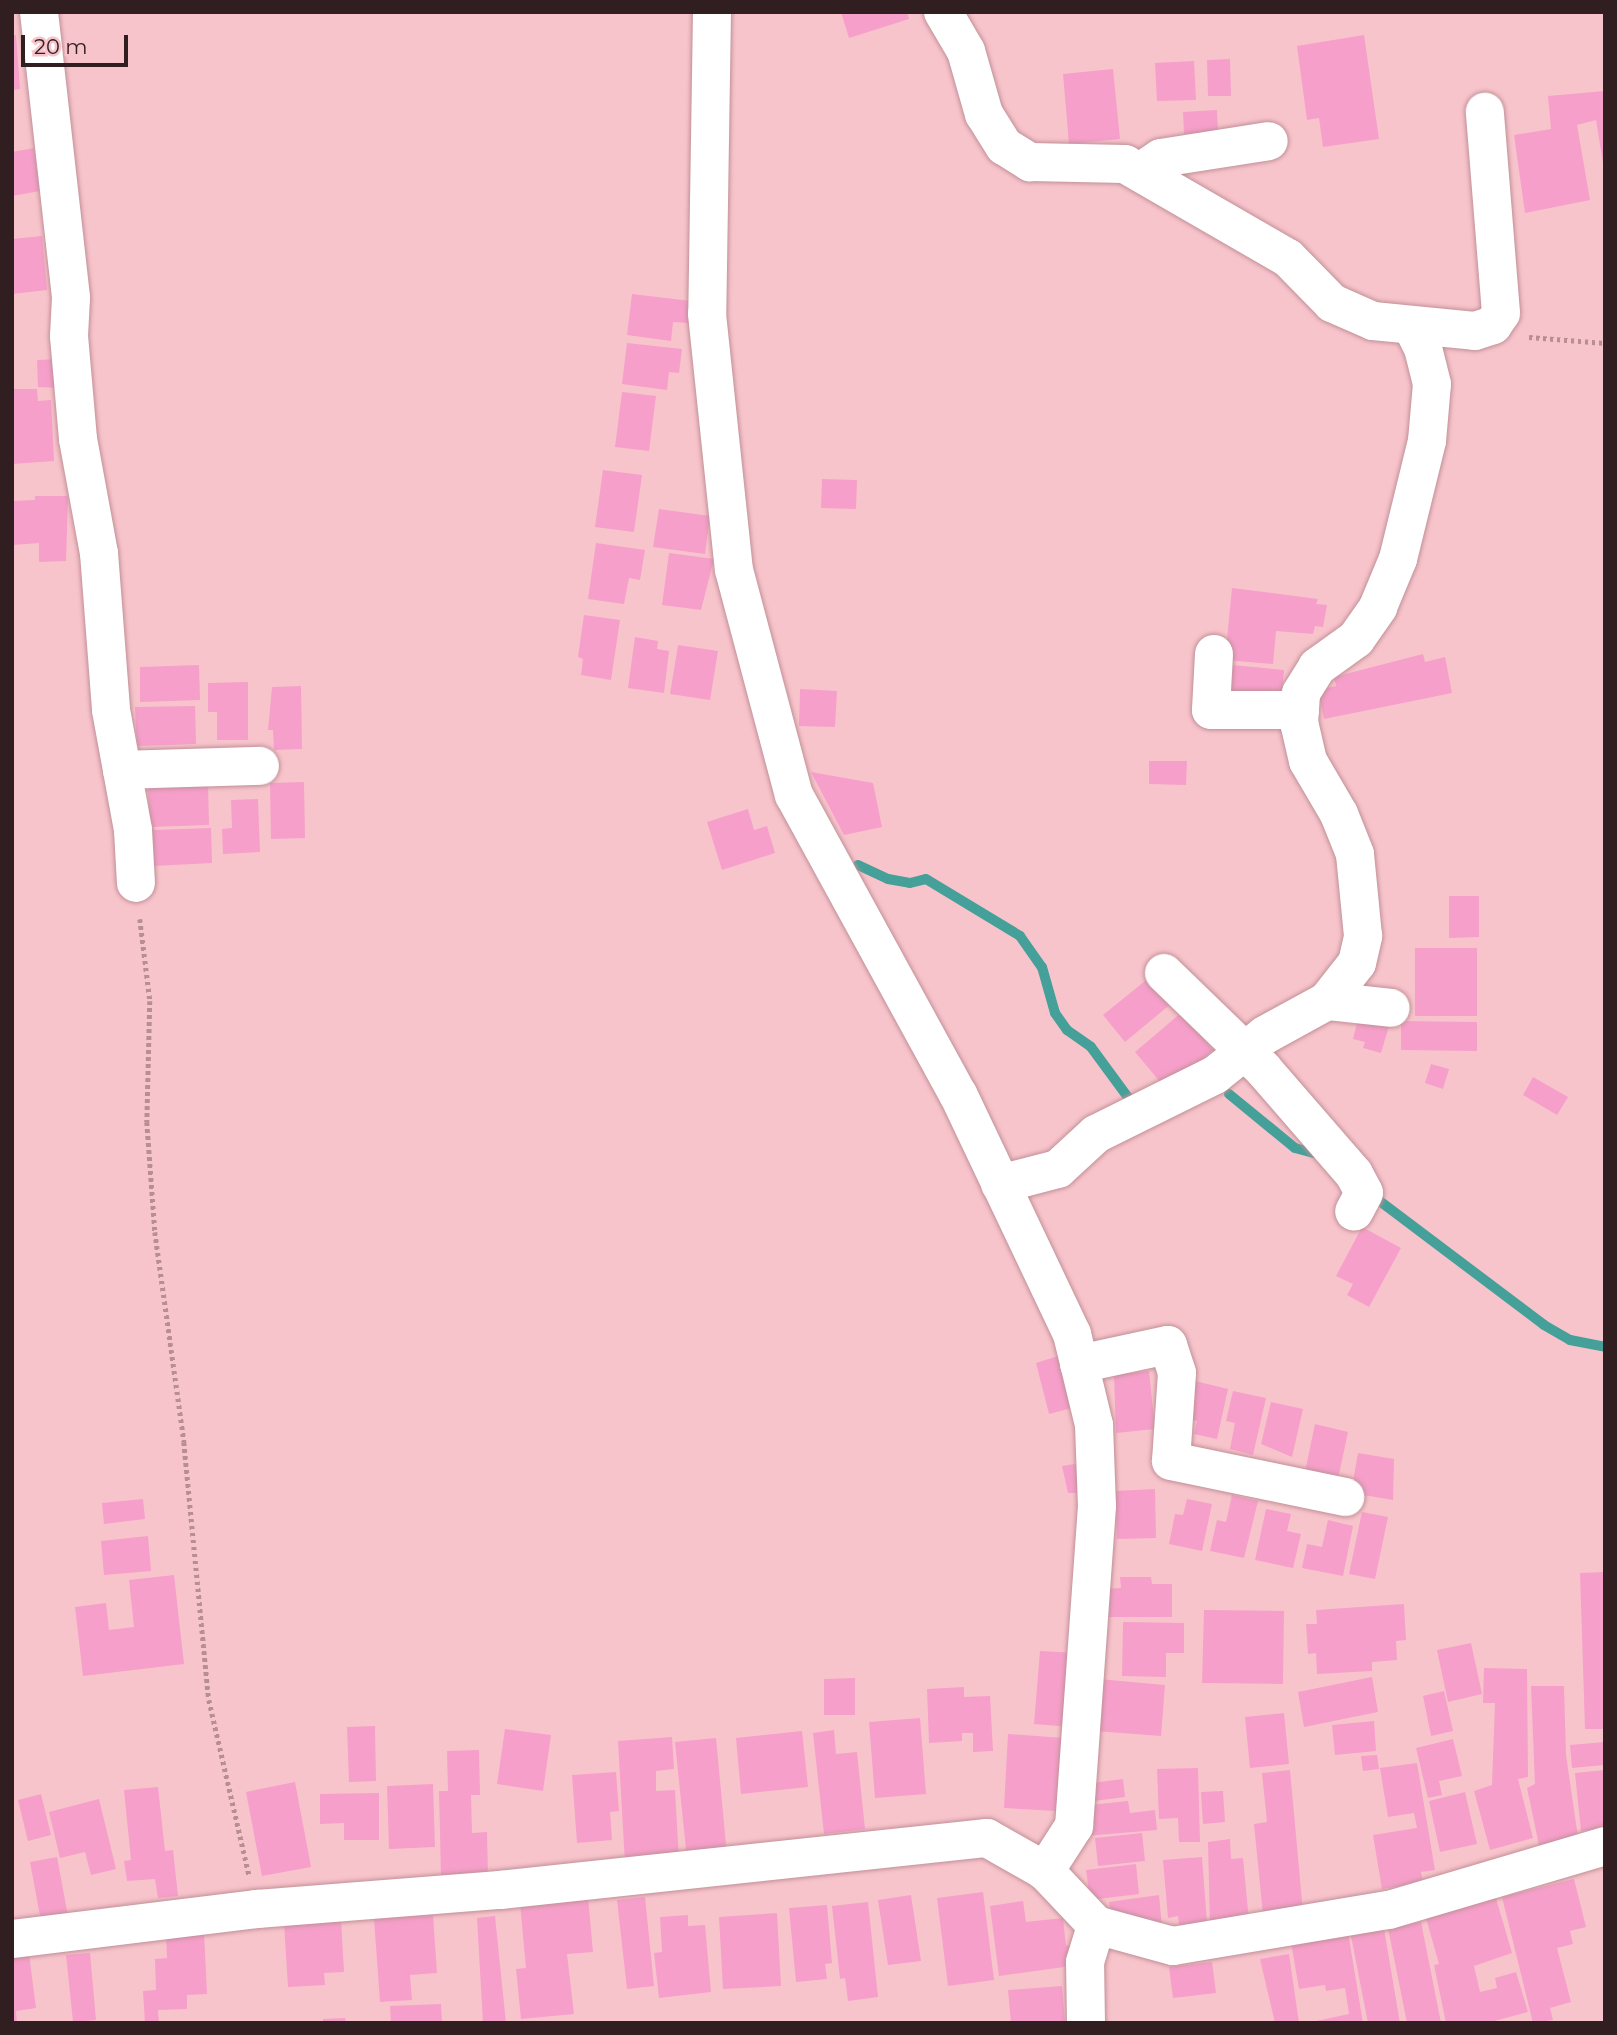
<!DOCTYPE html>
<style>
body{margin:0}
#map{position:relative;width:1617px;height:2035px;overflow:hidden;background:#f8c4cc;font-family:Montserrat,sans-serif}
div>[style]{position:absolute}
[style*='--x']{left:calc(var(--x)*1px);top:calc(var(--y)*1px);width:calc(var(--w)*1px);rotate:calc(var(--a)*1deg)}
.stream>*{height:10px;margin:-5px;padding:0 5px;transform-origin:5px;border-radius:5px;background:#44a099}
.building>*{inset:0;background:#f69fca}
.path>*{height:4.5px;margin-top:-2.25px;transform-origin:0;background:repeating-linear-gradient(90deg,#b78e94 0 3.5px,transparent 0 7px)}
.roads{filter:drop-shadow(0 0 2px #c19097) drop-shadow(0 0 2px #c19097)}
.minor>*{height:38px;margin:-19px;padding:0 19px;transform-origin:19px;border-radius:19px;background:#fff}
span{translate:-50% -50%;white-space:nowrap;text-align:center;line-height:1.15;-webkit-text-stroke:5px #f8c4cc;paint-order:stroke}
.frame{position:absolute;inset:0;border:14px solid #311e21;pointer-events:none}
.scale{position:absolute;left:21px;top:35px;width:107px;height:32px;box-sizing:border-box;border:4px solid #311e21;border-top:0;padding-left:9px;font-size:21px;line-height:24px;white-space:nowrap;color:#311e21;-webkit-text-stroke:5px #f8c4cc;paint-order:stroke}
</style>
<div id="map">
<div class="stream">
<div style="--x:858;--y:865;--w:33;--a:25"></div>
<div style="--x:888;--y:879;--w:22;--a:10"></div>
<div style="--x:910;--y:883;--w:16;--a:-14"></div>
<div style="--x:926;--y:879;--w:110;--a:31.2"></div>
<div style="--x:1020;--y:936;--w:38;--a:55"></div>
<div style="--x:1042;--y:967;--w:48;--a:74.2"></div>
<div style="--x:1055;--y:1013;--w:21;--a:55"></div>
<div style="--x:1067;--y:1030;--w:29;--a:35"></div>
<div style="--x:1091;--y:1047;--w:74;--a:53.7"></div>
<div style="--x:1229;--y:1094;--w:85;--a:39.3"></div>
<div style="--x:1295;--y:1148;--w:28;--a:15"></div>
<div style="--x:1377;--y:1199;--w:209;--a:37"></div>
<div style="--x:1544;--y:1325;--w:30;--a:30"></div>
<div style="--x:1570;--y:1340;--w:36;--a:11"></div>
</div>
<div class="building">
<div style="clip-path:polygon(841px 12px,907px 12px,909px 19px,849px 38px)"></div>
<div style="clip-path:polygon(12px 35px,16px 35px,20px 89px,12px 90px)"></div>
<div style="clip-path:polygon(1364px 35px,1379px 139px,1323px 147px,1319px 118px,1307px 120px,1297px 46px)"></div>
<div style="clip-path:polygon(1230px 59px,1231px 96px,1208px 96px,1207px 60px)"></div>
<div style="clip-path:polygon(1194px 61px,1196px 100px,1157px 101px,1155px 63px)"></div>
<div style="clip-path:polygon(1113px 69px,1120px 139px,1069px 144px,1063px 74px)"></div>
<div style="clip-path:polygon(1605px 91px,1605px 175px,1596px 120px,1577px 125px,1590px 200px,1525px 213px,1514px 135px,1551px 129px,1548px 96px)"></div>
<div style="clip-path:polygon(1217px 110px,1218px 133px,1184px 134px,1183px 112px)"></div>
<div style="clip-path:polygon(34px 148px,40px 191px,12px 196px,12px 152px)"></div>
<div style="clip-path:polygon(42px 236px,47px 290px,12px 294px,12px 239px)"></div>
<div style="clip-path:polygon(632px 294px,691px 301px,689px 323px,673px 322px,671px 341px,627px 335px)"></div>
<div style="clip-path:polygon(627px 343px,682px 349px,679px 373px,669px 372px,667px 390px,622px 384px)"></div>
<div style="clip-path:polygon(59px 359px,60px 388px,38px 387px,37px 360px)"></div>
<div style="clip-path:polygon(12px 389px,37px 389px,38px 401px,51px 400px,54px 461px,12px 464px)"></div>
<div style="clip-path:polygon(622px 392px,656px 396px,649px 451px,615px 447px)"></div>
<div style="clip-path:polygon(603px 470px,642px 475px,634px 532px,595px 527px)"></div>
<div style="clip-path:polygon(822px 479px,857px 480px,856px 509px,821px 508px)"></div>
<div style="clip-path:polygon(35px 496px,68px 496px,66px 561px,39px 562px,39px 543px,12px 545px,12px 501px,35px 500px)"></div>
<div style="clip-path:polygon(659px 509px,710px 516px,705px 554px,653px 547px)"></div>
<div style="clip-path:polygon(596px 543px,645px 550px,640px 580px,629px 578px,624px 604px,588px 599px)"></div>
<div style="clip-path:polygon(669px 553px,714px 559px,701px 610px,662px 605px)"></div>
<div style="clip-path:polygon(1232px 588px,1318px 599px,1316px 604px,1327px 605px,1323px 627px,1315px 626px,1313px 634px,1276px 631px,1273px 664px,1225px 660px)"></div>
<div style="clip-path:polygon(584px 615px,620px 620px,611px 680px,581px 675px,583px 659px,578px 657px)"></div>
<div style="clip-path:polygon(635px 637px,658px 641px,657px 649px,669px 651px,664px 693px,628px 688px)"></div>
<div style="clip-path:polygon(678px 645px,718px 651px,710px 700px,670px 694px)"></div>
<div style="clip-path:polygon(1423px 654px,1425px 662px,1445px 657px,1452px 693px,1324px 719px,1318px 690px,1336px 686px,1334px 677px)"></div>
<div style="clip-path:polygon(1221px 664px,1284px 670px,1281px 702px,1218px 697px)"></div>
<div style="clip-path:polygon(199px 665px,200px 700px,140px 702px,140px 667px)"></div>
<div style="clip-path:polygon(248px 682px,248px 740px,217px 740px,217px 712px,208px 712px,208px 683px)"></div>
<div style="clip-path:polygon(301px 686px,302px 749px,274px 750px,273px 730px,268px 730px,272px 687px)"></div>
<div style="clip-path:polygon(800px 689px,837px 691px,835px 727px,799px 726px)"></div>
<div style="clip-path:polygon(195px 706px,196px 744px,137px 746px,135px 707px)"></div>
<div style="clip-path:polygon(1149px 761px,1187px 761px,1186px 785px,1149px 784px)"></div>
<div style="clip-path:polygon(811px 772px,873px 783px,882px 827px,844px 835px)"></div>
<div style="clip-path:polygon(304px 782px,305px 838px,271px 839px,270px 783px)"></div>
<div style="clip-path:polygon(208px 783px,209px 825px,150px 827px,148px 786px)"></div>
<div style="clip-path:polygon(258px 799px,260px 852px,223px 854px,222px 829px,232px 828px,231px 800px)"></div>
<div style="clip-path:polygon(748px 809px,754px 830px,767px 826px,775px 853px,722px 870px,707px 822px)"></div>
<div style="clip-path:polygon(211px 828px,212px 863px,153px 866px,152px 830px)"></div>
<div style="clip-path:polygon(1449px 896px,1479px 896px,1479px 937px,1449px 938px)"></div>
<div style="clip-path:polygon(1415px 948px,1477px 948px,1477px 1016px,1415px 1016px)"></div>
<div style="clip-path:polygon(1150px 977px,1172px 1003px,1125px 1042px,1103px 1015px)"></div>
<div style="clip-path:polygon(1360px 1011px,1391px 1019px,1381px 1053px,1363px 1048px,1365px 1042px,1353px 1039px)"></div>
<div style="clip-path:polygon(1182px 1012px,1213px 1050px,1167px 1090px,1135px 1052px)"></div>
<div style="clip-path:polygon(1401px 1021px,1477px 1022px,1477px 1051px,1401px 1050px)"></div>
<div style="clip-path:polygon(1431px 1064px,1449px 1069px,1443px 1089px,1425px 1083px)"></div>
<div style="clip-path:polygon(1533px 1077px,1568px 1097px,1557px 1115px,1523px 1095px)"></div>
<div style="clip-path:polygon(1362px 1227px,1401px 1248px,1369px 1307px,1347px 1295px,1353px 1284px,1336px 1276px)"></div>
<div style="clip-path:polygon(1058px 1356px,1072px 1408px,1049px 1414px,1036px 1363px)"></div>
<div style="clip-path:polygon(1149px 1371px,1155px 1429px,1116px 1433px,1114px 1375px)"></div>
<div style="clip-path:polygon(1195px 1381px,1228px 1389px,1217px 1439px,1194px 1434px,1197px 1421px,1187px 1419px)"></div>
<div style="clip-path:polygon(1233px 1391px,1266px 1398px,1253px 1455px,1230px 1449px,1235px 1423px,1226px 1421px)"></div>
<div style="clip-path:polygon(1271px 1402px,1303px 1409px,1292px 1457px,1261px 1444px)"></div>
<div style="clip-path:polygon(1315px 1424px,1348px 1432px,1338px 1479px,1305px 1472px)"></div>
<div style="clip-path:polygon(1358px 1453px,1394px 1459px,1393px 1500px,1351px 1493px)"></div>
<div style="clip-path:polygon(1081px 1463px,1085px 1493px,1068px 1493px,1062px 1466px)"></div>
<div style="clip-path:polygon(1155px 1489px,1156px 1538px,1117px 1539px,1115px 1491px)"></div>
<div style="clip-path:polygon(1232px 1495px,1258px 1501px,1244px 1558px,1210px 1551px,1217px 1520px,1226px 1522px)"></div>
<div style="clip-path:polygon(143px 1499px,145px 1519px,104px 1524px,102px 1503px)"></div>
<div style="clip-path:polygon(1187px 1499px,1212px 1504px,1202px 1551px,1169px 1544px,1175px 1514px,1183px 1515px)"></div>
<div style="clip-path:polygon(1266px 1509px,1291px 1514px,1287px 1531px,1301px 1534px,1293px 1568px,1255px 1560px)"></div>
<div style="clip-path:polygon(1362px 1512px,1388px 1517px,1375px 1579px,1349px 1574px)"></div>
<div style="clip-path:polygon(1328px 1520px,1353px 1526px,1343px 1576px,1302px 1568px,1307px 1544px,1322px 1547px)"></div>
<div style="clip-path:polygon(148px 1536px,151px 1571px,104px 1575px,101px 1541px)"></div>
<div style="clip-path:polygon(1605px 1572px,1605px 1729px,1585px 1729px,1580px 1573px)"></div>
<div style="clip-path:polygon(174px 1575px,184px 1664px,83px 1676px,75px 1607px,106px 1603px,109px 1630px,134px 1627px,129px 1580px)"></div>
<div style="clip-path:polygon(1120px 1577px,1151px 1577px,1152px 1584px,1172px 1584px,1172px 1617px,1103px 1617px,1103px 1589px,1121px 1588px)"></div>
<div style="clip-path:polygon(1404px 1604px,1406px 1640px,1396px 1641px,1397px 1660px,1372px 1662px,1372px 1671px,1317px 1674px,1316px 1653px,1308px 1654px,1306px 1624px,1317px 1624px,1316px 1610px)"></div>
<div style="clip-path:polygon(1204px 1610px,1284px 1611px,1283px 1684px,1202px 1683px)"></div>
<div style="clip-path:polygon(1123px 1622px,1184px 1623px,1184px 1653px,1166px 1653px,1166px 1677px,1122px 1676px)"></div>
<div style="clip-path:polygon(1471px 1643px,1482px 1694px,1448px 1702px,1437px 1650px)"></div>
<div style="clip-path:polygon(1040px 1651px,1077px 1653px,1072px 1727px,1034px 1724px)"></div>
<div style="clip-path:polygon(1484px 1668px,1527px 1669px,1528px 1777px,1518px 1779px,1533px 1838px,1490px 1850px,1474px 1791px,1492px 1785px,1495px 1703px,1483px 1703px)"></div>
<div style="clip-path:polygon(1372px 1677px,1378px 1712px,1304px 1727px,1298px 1692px)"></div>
<div style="clip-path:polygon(855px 1678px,855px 1715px,824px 1715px,824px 1679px)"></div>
<div style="clip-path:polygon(1099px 1679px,1165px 1685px,1161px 1736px,1095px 1731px)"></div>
<div style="clip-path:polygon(1531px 1686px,1564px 1686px,1566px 1755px,1578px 1837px,1539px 1845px,1527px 1788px,1535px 1784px)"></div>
<div style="clip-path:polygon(964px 1687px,964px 1697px,990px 1696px,993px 1751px,973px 1752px,973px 1733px,962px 1733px,962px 1741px,929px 1743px,927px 1689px)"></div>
<div style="clip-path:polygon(1444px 1691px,1453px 1731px,1431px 1736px,1423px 1696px)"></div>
<div style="clip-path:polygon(1284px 1713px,1289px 1764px,1250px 1768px,1245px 1717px)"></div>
<div style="clip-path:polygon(920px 1718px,926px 1794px,875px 1798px,869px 1722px)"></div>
<div style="clip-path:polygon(1374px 1721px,1376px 1751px,1335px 1755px,1332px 1725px)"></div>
<div style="clip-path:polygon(375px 1726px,376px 1781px,349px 1782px,347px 1727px)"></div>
<div style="clip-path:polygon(505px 1729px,551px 1735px,543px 1791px,497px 1784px)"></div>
<div style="clip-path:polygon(834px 1730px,836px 1754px,857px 1752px,865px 1829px,824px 1834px,813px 1733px)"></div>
<div style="clip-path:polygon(802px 1731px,808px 1787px,741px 1794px,736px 1738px)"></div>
<div style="clip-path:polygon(1008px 1734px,1064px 1738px,1056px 1811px,1004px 1808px)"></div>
<div style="clip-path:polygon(672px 1737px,674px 1769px,656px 1771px,656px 1791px,675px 1790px,679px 1860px,625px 1863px,618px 1741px)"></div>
<div style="clip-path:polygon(716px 1738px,727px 1855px,687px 1859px,675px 1742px)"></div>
<div style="clip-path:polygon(1453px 1739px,1462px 1776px,1439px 1781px,1442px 1795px,1428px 1798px,1416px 1748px)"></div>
<div style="clip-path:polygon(1605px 1742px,1605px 1765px,1572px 1768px,1570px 1745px)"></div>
<div style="clip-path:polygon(479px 1750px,480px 1795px,471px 1795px,472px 1833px,487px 1832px,488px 1875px,441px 1876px,439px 1791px,448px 1791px,447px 1751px)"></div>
<div style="clip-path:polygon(1377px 1755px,1379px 1769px,1363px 1771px,1361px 1756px)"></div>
<div style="clip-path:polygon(1417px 1763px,1435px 1870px,1421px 1872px,1423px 1882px,1382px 1889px,1373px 1835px,1417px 1828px,1414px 1813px,1388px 1817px,1380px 1768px)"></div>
<div style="clip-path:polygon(1198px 1768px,1200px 1842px,1179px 1842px,1178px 1818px,1159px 1819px,1157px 1769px)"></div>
<div style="clip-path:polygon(1290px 1770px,1303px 1912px,1263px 1915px,1254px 1824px,1267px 1822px,1262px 1773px)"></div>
<div style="clip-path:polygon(1605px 1770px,1605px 1829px,1581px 1831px,1575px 1773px)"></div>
<div style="clip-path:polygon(616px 1772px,619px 1811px,610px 1812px,612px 1840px,577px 1843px,572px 1775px)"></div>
<div style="clip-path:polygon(1123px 1779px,1125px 1797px,1094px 1801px,1092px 1783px)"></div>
<div style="clip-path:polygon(295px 1782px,311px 1867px,262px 1876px,246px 1792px)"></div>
<div style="clip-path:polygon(433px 1784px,435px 1847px,389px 1849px,387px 1786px)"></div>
<div style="clip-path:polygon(158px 1787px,165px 1851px,173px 1850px,178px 1896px,158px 1898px,155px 1879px,127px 1881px,124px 1861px,131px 1860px,124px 1790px)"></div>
<div style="clip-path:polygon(1223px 1791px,1225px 1822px,1203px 1824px,1201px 1792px)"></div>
<div style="clip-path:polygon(1465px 1792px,1477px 1844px,1440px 1852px,1429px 1801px)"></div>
<div style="clip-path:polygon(379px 1793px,379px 1840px,344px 1840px,344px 1823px,320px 1824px,320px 1794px)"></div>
<div style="clip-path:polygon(41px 1794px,51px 1835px,28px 1841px,18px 1800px)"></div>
<div style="clip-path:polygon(99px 1799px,116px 1869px,91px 1875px,85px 1852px,60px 1858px,49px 1812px)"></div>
<div style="clip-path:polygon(1128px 1801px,1130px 1813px,1155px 1810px,1157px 1830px,1085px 1836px,1081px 1806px)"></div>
<div style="clip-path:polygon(1142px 1833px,1145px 1861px,1098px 1866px,1095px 1838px)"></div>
<div style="clip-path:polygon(1230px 1839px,1231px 1859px,1243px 1858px,1249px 1921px,1210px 1924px,1208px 1842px)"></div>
<div style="clip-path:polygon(57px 1857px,68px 1916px,41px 1921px,30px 1862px)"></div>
<div style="clip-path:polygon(1202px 1857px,1207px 1923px,1179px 1925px,1178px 1916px,1168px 1918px,1163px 1860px)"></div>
<div style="clip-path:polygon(1136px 1864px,1139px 1894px,1090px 1900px,1086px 1870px)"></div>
<div style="clip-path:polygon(1574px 1879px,1586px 1927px,1570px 1931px,1573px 1944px,1557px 1948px,1571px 2002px,1550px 2008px,1553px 2020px,1533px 2023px,1502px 1897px)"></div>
<div style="clip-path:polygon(983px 1892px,994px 1980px,948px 1986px,937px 1898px)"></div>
<div style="clip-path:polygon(911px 1895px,921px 1961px,888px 1965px,878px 1900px)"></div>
<div style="clip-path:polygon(1159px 1895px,1162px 1927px,1111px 1914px,1109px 1902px)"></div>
<div style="clip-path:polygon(1495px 1895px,1512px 1953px,1474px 1966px,1480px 1992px,1497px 1988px,1495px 1978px,1516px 1972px,1528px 2012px,1487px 2023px,1446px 2023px,1434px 1965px,1439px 1964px,1426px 1918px)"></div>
<div style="clip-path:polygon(588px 1897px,593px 1952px,567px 1954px,574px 2014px,521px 2019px,516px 1969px,526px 1968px,520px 1903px)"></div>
<div style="clip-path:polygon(645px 1897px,654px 1986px,627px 1989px,617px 1900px)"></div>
<div style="clip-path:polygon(1023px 1901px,1026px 1922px,1063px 1918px,1066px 1946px,1076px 1945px,1078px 1965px,999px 1976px,990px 1906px)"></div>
<div style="clip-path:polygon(868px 1902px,878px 1997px,848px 2001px,845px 1978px,840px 1979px,832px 1906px)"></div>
<div style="clip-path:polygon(827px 1905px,832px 1963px,825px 1964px,827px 1979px,796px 1982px,789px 1908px)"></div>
<div style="clip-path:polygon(777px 1913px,781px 1986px,723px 1989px,719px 1917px)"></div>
<div style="clip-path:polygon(433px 1915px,437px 1973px,410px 1975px,412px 2000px,380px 2002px,374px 1919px)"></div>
<div style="clip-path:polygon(688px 1915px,688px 1926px,705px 1925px,711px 1992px,659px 1998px,654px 1953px,662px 1952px,660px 1917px)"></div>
<div style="clip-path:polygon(495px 1916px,506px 2023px,483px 2023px,477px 1918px)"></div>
<div style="clip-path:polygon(341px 1919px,344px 1972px,324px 1973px,325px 1985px,288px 1987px,284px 1923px)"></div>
<div style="clip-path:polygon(1421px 1922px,1441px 2023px,1407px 2023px,1388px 1928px)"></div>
<div style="clip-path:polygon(1384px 1929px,1400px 2023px,1368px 2023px,1351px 1936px)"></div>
<div style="clip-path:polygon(204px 1932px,207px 1994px,187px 1995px,187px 2009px,158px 2010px,159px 2023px,145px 2023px,143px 1991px,156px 1990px,155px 1959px,167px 1958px,166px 1934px)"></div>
<div style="clip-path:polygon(1348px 1932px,1363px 2023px,1307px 2023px,1349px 2014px,1345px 1988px,1326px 1991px,1325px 1985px,1299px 1989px,1291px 1942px)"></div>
<div style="clip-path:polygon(90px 1953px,96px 2020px,73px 2022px,66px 1955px)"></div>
<div style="clip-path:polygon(29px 1954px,36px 2008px,16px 2011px,17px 2023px,12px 2023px,12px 1956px)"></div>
<div style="clip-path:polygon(1289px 1954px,1299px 2023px,1275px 2023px,1260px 1959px)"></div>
<div style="clip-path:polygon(1212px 1962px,1216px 1993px,1173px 1998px,1169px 1967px)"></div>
<div style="clip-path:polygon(1062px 1986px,1065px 2023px,1011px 2023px,1008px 1990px)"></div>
<div style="clip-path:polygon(441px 2004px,442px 2023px,391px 2023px,390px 2006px)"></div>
<div style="clip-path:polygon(345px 2018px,346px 2023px,323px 2023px,323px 2019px)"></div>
</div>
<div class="path">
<div style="--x:1529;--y:337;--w:76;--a:4.5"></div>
<div style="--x:140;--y:919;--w:83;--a:83"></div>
<div style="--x:150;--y:1001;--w:121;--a:91.4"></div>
<div style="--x:147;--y:1122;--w:110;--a:85.8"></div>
<div style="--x:155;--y:1232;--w:212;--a:82.1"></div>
<div style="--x:184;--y:1442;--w:259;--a:84.5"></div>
<div style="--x:209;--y:1700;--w:180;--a:77.1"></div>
</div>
<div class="roads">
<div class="minor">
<div style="--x:39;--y:12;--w:288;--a:83.6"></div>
<div style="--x:71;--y:298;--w:38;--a:93"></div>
<div style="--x:69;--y:336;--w:103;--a:85"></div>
<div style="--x:78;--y:439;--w:116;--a:79.6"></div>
<div style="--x:99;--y:553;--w:157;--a:85.6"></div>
<div style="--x:111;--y:710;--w:122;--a:79.6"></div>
<div style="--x:133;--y:830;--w:53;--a:86.8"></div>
<div style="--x:712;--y:12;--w:302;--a:90.9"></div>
<div style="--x:707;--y:314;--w:257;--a:84"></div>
<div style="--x:734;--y:570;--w:233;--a:75.1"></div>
<div style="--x:794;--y:795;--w:341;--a:61.3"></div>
<div style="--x:958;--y:1094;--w:266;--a:64.6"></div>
<div style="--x:1072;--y:1334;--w:94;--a:76.4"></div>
<div style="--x:1094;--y:1425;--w:81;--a:87.9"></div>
<div style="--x:1097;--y:1506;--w:321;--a:94.1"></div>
<div style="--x:1074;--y:1826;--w:54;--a:122.8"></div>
<div style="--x:943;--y:12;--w:45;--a:59.5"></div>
<div style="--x:966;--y:51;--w:66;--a:74.1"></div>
<div style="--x:984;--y:114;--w:38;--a:58"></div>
<div style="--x:1004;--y:146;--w:31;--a:32"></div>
<div style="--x:1030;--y:162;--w:95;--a:1.2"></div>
<div style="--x:1125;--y:164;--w:188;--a:30"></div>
<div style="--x:1288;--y:258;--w:63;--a:45.6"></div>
<div style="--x:1332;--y:303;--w:45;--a:23.7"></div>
<div style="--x:1373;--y:321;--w:102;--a:5.6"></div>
<div style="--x:1475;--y:331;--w:19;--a:-18"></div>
<div style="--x:1493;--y:325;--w:14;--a:-56"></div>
<div style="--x:1501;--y:313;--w:202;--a:-94.6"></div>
<div style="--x:1140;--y:172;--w:25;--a:-34"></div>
<div style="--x:1161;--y:158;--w:109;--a:-8.9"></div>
<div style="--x:1214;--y:654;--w:56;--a:93.1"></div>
<div style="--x:1211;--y:710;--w:89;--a:0"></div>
<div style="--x:122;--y:770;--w:138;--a:-1.7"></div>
<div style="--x:1164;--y:973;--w:138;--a:44.1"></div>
<div style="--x:1263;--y:1069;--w:139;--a:49.1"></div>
<div style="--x:1354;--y:1174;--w:21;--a:62"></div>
<div style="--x:1364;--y:1193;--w:21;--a:118"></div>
<div style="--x:1327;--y:1001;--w:64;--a:6.2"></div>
<div style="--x:1000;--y:1184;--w:60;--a:-14.5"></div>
<div style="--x:1058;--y:1169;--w:52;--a:-42.6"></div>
<div style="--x:1096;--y:1134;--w:133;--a:-26.4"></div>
<div style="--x:1215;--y:1075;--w:64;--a:-38.7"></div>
<div style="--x:1265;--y:1035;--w:71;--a:-28.7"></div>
<div style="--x:1327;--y:1001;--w:48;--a:-51.7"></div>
<div style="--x:1357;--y:963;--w:28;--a:-77"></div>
<div style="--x:1363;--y:936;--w:82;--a:-95.6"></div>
<div style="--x:1355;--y:854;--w:43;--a:-111.8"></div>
<div style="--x:1339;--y:814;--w:61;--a:-120.3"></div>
<div style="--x:1308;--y:761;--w:39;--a:-103"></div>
<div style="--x:1299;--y:723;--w:30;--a:-86"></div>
<div style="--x:1301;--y:693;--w:31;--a:-58"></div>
<div style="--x:1317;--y:667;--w:48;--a:-35.7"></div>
<div style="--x:1356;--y:639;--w:39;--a:-55"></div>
<div style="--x:1378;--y:607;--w:52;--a:-67.4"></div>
<div style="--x:1398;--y:559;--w:122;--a:-76.2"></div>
<div style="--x:1427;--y:441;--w:57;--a:-85"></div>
<div style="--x:1432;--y:384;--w:37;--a:-104"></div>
<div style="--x:1423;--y:348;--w:25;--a:-117"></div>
<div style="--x:1079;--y:1364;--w:91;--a:-12.1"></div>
<div style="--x:1168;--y:1345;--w:29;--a:72"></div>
<div style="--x:1177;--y:1373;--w:88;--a:93.9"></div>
<div style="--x:1171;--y:1461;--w:178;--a:11.7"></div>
<div style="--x:12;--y:1939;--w:247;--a:-7"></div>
<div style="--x:257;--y:1909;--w:244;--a:-4.5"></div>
<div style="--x:500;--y:1890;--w:490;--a:-6.1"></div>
<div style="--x:987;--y:1838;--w:67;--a:29.6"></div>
<div style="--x:1045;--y:1871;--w:74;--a:46.6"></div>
<div style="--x:1096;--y:1925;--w:80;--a:15.3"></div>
<div style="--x:1173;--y:1946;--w:219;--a:-9.5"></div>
<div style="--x:1389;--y:1910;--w:225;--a:-16.5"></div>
<div style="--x:1086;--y:2023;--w:61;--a:-90.9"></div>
<div style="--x:1085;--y:1962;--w:39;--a:-73"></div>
</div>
</div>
<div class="frame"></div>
<div class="scale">20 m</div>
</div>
